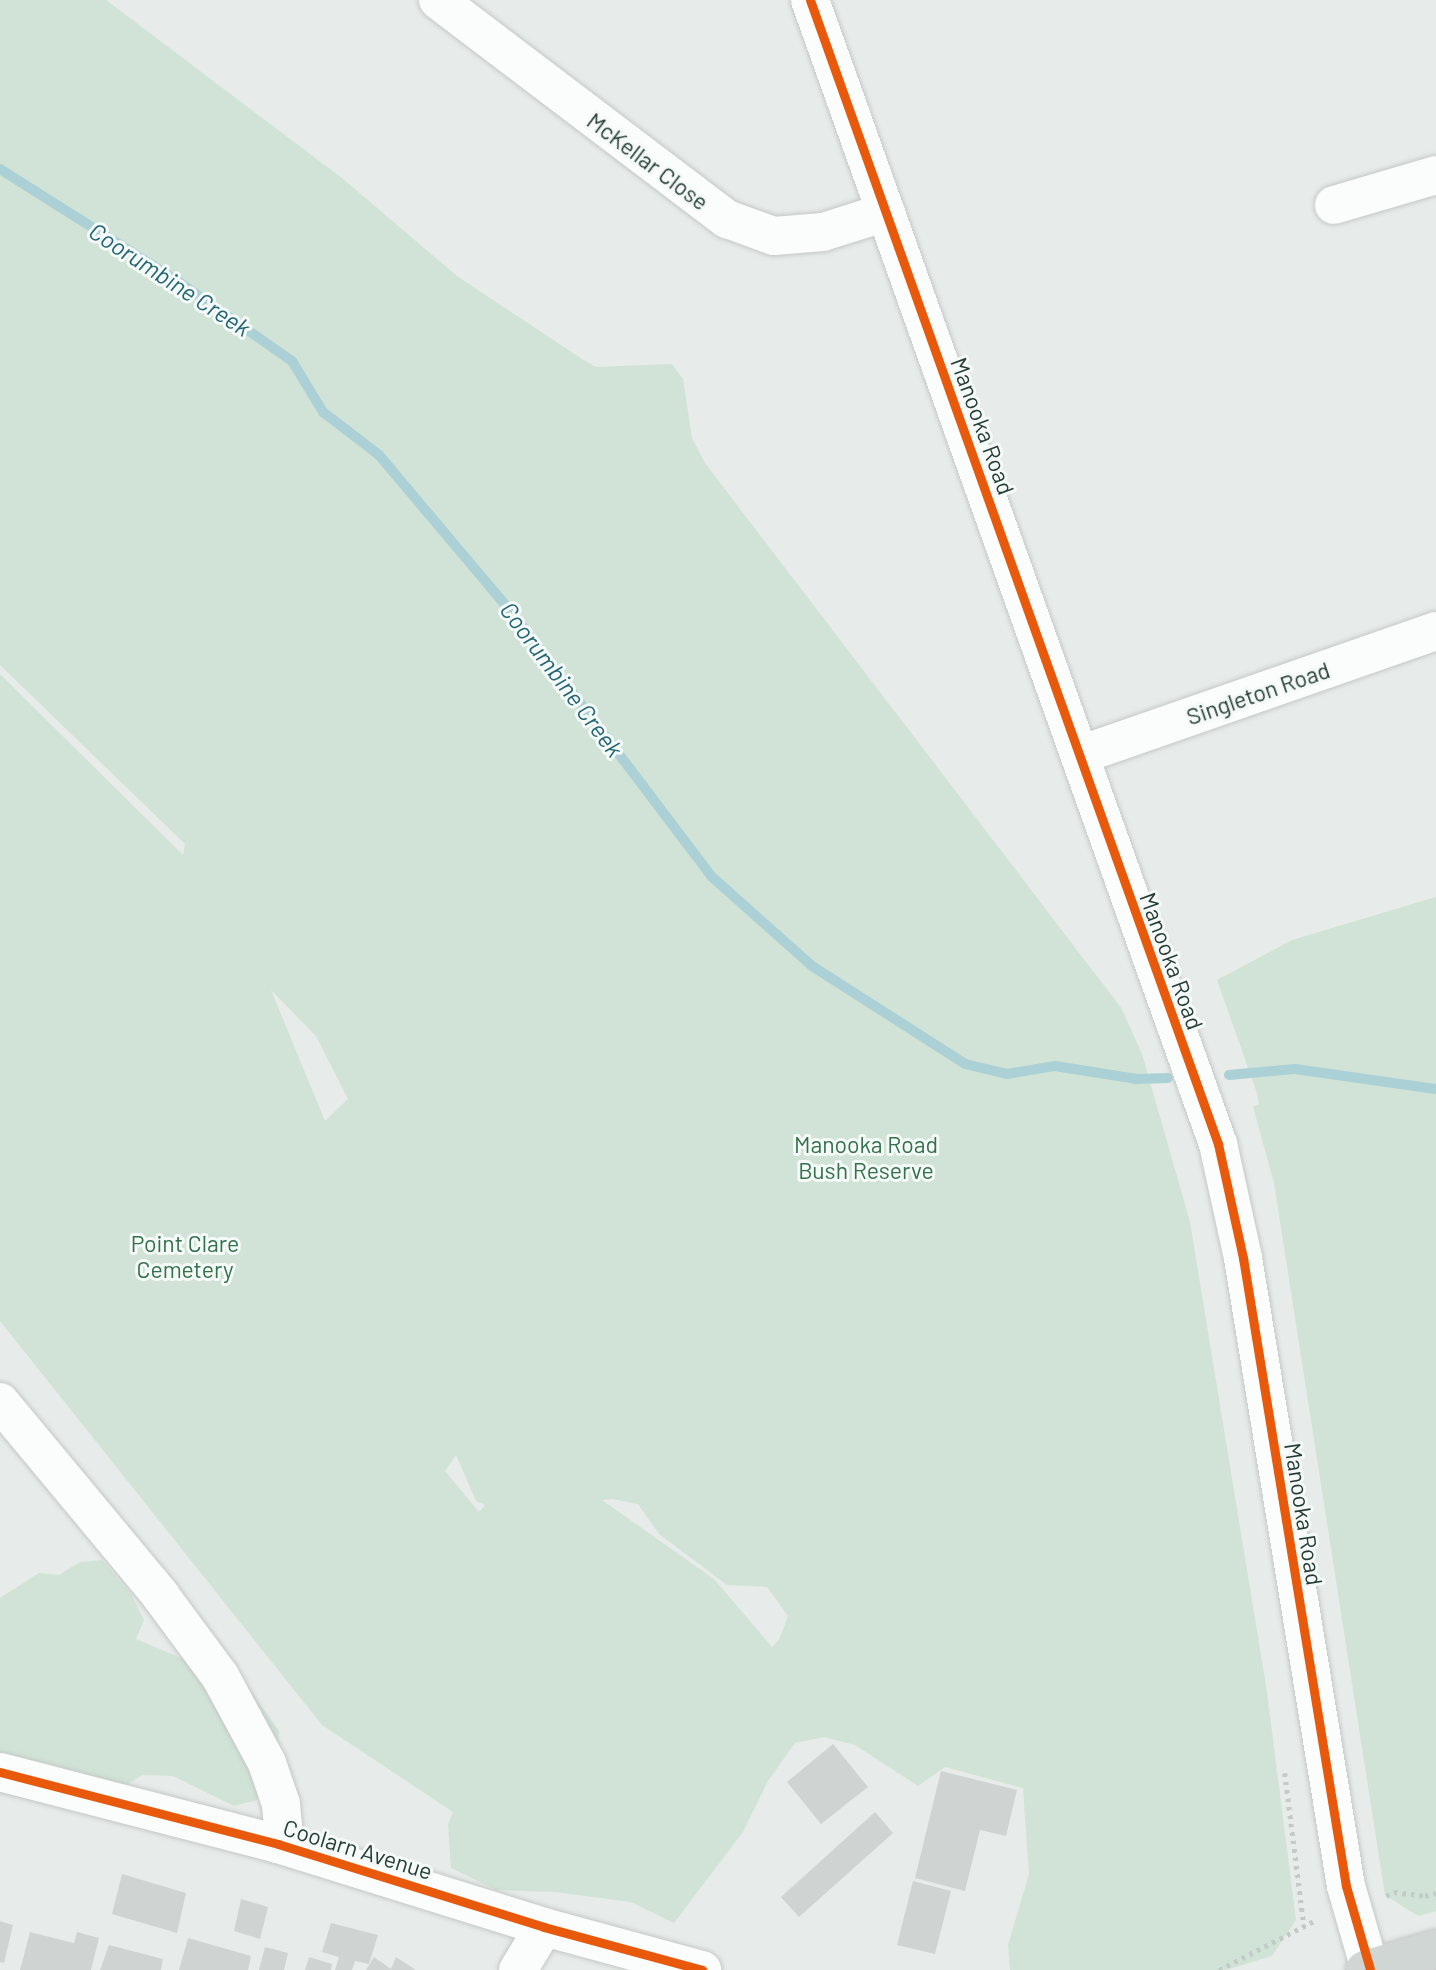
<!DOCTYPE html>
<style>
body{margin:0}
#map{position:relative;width:1436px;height:1970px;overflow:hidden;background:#e7ebe9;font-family:Barlow,sans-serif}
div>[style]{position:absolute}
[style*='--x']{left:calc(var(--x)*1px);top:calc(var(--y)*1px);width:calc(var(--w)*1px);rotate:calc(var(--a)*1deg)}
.green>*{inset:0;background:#d1e3d6}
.stream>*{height:10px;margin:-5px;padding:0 5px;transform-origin:5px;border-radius:5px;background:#abd0d5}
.building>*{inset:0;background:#cfd4d2}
.path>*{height:4.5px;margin-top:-2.25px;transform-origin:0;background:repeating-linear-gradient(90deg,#c2cbc7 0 3.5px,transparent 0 8.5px)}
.roads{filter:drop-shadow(0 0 2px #c4c8c6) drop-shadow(0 0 2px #c4c8c6)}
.minor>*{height:38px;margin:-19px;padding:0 19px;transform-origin:19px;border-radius:19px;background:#fbfcfc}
.major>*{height:38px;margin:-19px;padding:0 19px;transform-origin:19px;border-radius:19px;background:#cfd6d4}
.cycleway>*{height:9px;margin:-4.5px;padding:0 4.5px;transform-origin:4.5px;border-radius:4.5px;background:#e8590c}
span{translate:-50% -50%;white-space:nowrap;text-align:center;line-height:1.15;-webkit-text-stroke:6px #f5f9f7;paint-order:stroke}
.street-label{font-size:23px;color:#253d37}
.park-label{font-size:23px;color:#32714b}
.water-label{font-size:24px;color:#236775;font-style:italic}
</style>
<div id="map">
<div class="green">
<div style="clip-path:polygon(evenodd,0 0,106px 0,342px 178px,457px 276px,582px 359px,596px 367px,672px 364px,683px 379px,692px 438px,705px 463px,1122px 1009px,1142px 1054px,1190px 1222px,1267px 1692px,1296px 1920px,1272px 1956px,1226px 1970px,1010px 1970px,1008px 1945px,1029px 1874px,1023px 1788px,945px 1767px,918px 1786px,855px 1745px,824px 1737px,795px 1743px,768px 1781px,743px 1832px,674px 1923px,631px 1902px,555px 1892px,496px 1890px,451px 1868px,448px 1824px,453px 1812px,322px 1725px,0 1321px,0 674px,183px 855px,185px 844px,0 665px,0 0,271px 990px,316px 1036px,348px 1099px,325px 1121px,271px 990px,0 0,456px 1455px,476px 1501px,485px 1505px,479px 1512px,445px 1471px,456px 1455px,0 0,612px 1499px,638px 1504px,659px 1534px,727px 1585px,767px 1587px,788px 1616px,779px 1640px,772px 1647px,714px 1579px,602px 1500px,612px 1499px)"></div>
<div style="clip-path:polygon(1436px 897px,1436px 1911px,1418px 1916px,1385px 1895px,1274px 1183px,1253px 1107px,1259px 1104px,1257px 1093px,1217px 980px,1292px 940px)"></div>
<div style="clip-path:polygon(102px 1560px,131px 1594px,144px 1620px,136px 1639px,247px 1686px,279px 1731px,278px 1757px,269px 1785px,257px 1800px,234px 1806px,173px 1776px,142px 1775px,115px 1793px,90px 1790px,61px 1767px,0 1753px,0 1598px,39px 1573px,59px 1575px,80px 1562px)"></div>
</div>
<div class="stream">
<div style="--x:0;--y:169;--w:212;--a:32.3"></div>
<div style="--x:179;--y:282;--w:138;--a:35"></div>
<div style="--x:292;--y:361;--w:60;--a:58.7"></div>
<div style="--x:323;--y:412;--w:71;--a:37.5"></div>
<div style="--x:379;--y:455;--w:208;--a:49.9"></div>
<div style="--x:513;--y:614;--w:328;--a:52.9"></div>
<div style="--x:711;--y:876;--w:135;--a:41.7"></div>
<div style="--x:812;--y:966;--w:182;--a:32.6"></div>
<div style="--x:965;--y:1064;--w:43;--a:13.4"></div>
<div style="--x:1007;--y:1074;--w:49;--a:-9.5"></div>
<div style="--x:1055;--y:1066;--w:83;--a:9"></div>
<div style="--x:1137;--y:1079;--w:31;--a:-2"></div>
<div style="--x:1229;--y:1075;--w:66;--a:-5.2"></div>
<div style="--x:1295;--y:1069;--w:142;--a:8.1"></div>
</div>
<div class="building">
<div style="clip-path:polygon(833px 1744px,868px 1787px,821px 1824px,787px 1782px)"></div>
<div style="clip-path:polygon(941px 1771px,1017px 1790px,1006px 1836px,980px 1830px,965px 1891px,915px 1878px)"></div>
<div style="clip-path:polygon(875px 1812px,893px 1833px,799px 1917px,781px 1897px)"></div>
<div style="clip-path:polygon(122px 1874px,186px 1893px,177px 1933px,112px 1914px)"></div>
<div style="clip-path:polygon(913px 1881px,951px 1891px,935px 1954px,897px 1945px)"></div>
<div style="clip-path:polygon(241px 1899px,268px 1907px,260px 1939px,234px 1931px)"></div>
<div style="clip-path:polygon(0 1921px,13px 1925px,4px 1963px,0 1962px)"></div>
<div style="clip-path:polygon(331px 1923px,378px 1935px,369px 1964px,355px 1961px,352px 1970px,335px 1970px,339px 1957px,322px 1952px)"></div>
<div style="clip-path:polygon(30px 1932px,74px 1943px,77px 1932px,99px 1938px,91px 1970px,20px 1970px)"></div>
<div style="clip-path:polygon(188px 1938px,251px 1956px,248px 1970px,179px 1970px)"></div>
<div style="clip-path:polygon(109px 1945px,163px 1959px,161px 1970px,100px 1970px)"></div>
<div style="clip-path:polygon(265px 1947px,288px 1953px,284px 1970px,259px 1970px)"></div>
<div style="clip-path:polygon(309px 1957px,332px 1964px,331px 1970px,305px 1970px)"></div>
<div style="clip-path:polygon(374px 1957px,391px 1969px,396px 1957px,416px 1970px,366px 1970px)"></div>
</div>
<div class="path">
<div style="--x:1285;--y:1773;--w:154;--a:82.9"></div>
<div style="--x:1386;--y:1896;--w:9;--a:-27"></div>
<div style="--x:1394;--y:1892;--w:31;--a:7"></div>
<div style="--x:1425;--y:1896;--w:11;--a:-15"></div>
<div style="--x:1219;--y:1970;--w:109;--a:-27.3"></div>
</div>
<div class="roads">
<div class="minor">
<div style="--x:438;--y:0;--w:363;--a:37.2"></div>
<div style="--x:727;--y:219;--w:50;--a:19.9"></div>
<div style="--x:774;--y:236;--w:49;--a:-4.7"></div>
<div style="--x:823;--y:232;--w:66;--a:-17.6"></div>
<div style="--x:810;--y:0;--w:1215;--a:70.37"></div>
<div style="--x:1218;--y:1144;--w:117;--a:77.6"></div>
<div style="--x:1243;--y:1258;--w:636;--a:80.69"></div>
<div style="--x:1346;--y:1886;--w:86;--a:73.9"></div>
<div style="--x:1334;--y:205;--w:106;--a:-16.4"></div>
<div style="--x:1080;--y:755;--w:377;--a:-19.2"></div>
<div style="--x:0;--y:1402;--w:251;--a:50.3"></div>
<div style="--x:160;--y:1595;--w:101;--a:53.5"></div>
<div style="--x:220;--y:1676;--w:99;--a:61.6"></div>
<div style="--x:267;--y:1763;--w:43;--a:71.1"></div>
<div style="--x:281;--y:1804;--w:22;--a:85"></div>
<div style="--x:283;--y:1826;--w:19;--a:106"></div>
<div style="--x:0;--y:1772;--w:287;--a:14.5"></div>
<div style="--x:278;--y:1844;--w:279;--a:17.3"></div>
<div style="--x:544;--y:1927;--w:164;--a:15.2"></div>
<div style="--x:518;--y:1970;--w:50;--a:-58.8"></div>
</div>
<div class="major">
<div style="--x:1365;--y:1970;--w:74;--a:-16.5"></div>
</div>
</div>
<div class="cycleway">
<div style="--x:810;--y:0;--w:1215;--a:70.37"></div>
<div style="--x:1218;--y:1144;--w:117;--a:77.6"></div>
<div style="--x:1243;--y:1258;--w:636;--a:80.69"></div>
<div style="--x:1346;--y:1886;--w:86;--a:73.9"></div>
<div style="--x:0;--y:1772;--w:287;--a:14.5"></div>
<div style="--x:278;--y:1844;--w:279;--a:17.3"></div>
<div style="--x:544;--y:1927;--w:164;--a:15.2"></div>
</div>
<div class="street-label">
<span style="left:648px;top:161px;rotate:37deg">McKellar Close</span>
<span style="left:983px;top:426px;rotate:70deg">Manooka Road</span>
<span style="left:1258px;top:693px;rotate:-19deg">Singleton Road</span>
<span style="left:1172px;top:961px;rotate:70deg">Manooka Road</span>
<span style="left:1304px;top:1514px;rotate:81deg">Manooka Road</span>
<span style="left:358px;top:1849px;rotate:17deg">Coolarn Avenue</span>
</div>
<div class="park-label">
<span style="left:866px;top:1157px">Manooka Road<br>Bush Reserve</span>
<span style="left:185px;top:1256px">Point Clare<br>Cemetery</span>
</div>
<div class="water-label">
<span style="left:170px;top:279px;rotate:33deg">Coorumbine Creek</span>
<span style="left:562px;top:679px;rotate:53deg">Coorumbine Creek</span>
</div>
</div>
